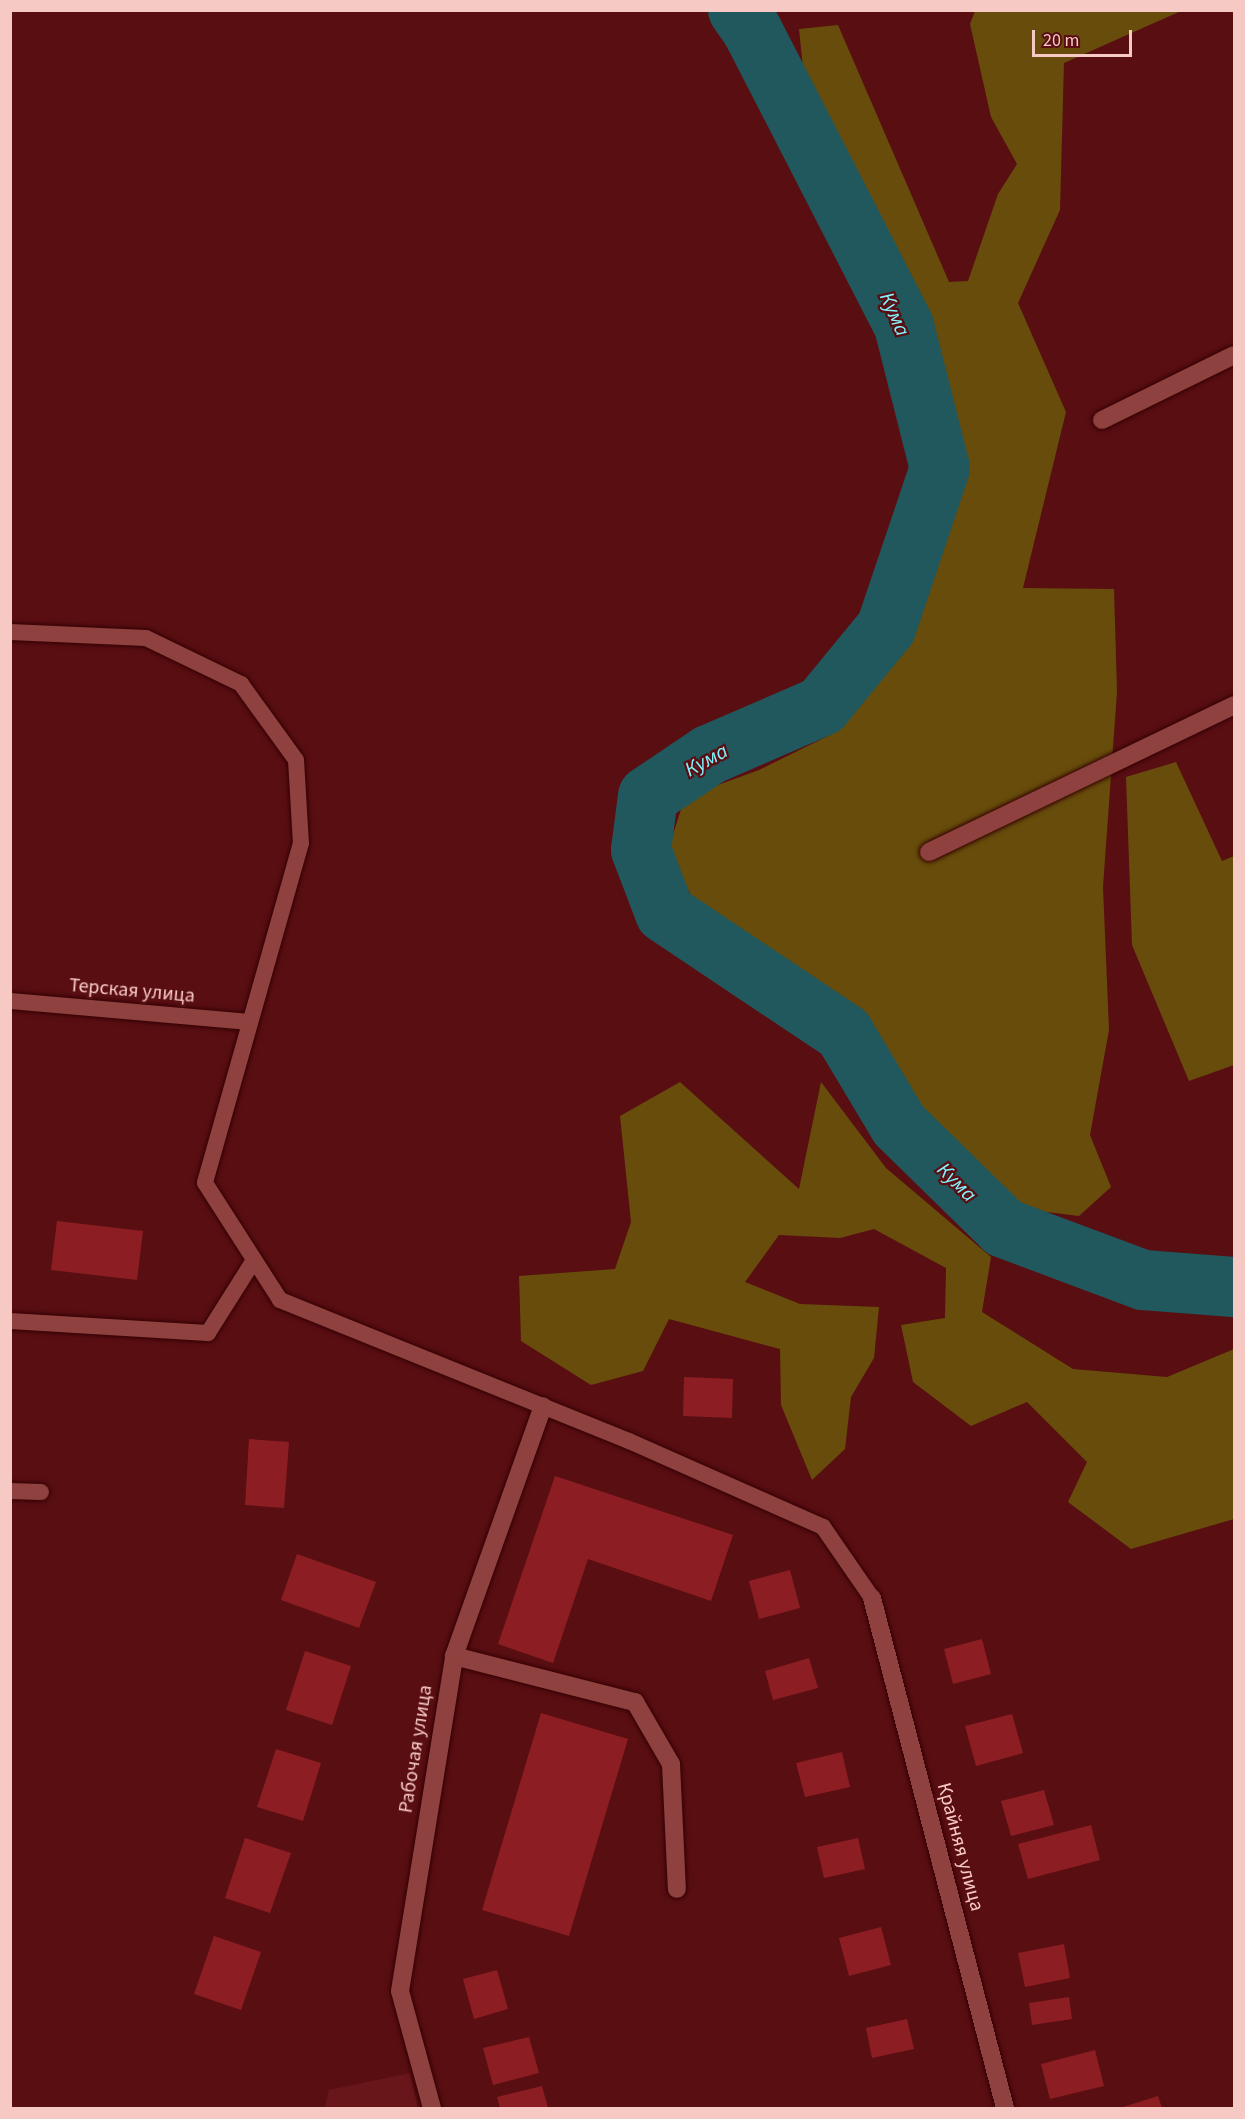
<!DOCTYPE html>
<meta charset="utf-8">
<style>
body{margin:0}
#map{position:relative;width:1245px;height:2119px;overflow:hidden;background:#590e12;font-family:"Source Sans 3",sans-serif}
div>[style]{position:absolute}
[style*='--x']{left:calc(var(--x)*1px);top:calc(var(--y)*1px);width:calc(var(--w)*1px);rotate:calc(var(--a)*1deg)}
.built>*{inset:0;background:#69161b}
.green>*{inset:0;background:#674c0b}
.river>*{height:60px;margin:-30px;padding:0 30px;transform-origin:30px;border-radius:30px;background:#20585d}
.building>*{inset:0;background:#8c1e23}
.roads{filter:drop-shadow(0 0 2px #340003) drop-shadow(0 0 2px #340003)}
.lane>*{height:16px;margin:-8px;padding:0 8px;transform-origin:8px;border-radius:8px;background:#8e413e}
.street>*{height:18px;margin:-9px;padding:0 9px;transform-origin:9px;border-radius:9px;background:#8e413e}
span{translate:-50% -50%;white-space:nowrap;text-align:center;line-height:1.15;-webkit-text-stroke:4.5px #590e12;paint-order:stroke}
.street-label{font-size:20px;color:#f7c9c5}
.water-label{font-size:21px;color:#82f4ff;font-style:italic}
.frame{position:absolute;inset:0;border:12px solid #f7c9c5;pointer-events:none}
.scale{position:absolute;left:1032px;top:30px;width:100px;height:27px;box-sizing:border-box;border:3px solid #f7c9c5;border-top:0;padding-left:8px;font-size:18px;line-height:21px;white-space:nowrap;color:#f7c9c5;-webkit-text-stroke:4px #590e12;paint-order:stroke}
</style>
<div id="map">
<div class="built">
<div style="clip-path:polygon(410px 2073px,418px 2108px,325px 2108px,329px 2090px)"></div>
</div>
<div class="green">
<div style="clip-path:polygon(975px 11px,1181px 11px,1064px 63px,1060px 210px,1018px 303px,1066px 412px,1023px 588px,1114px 589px,1117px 692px,1103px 887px,1109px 1030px,1090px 1135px,1111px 1187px,1079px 1216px,1014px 1208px,908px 1096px,870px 1024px,700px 913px,668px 850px,685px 797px,759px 770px,836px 732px,901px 652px,960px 467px,920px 309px,803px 68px,799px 29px,838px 25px,949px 282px,968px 281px,998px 194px,1017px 164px,991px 117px,970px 24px)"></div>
<div style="clip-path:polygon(1176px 762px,1222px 861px,1234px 856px,1234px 1065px,1189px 1081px,1132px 945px,1126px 777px)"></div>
<div style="clip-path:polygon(680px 1082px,799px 1189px,821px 1082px,886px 1168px,991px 1257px,982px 1312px,1073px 1369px,1167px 1377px,1234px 1349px,1234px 1519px,1131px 1549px,1068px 1502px,1087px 1462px,1027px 1402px,971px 1426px,913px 1382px,901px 1325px,945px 1318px,946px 1268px,874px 1229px,840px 1238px,779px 1235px,745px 1282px,800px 1304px,879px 1307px,874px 1358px,851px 1397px,845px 1449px,812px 1480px,781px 1405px,780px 1349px,669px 1319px,643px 1371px,591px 1385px,521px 1341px,519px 1276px,615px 1269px,631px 1222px,620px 1116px)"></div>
</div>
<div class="river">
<div style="--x:738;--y:10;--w:24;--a:55"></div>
<div style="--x:752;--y:30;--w:333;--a:62.8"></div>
<div style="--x:904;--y:326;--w:146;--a:75.8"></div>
<div style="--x:940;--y:468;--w:169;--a:108.6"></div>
<div style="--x:886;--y:628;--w:101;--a:129.4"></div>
<div style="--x:822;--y:706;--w:123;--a:156.6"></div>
<div style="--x:709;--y:755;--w:73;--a:146.1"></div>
<div style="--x:648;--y:796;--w:54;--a:97.4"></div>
<div style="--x:641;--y:850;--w:67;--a:69.1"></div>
<div style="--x:665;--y:913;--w:216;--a:33.8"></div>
<div style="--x:844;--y:1033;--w:107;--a:59.1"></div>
<div style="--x:899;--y:1125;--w:147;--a:44.4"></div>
<div style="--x:1004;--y:1228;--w:148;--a:20.5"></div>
<div style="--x:1143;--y:1280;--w:91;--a:4.4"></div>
</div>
<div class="building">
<div style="clip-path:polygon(57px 1221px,143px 1231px,137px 1280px,51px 1270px)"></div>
<div style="clip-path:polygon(684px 1377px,733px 1379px,732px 1418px,683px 1416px)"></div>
<div style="clip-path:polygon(249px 1439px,289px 1442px,284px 1508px,245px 1505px)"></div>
<div style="clip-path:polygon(555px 1476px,733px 1535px,711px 1601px,588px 1559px,553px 1663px,498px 1644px)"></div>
<div style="clip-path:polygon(297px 1554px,376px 1582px,359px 1628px,281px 1600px)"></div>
<div style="clip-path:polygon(790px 1570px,800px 1608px,759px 1619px,749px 1581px)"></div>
<div style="clip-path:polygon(982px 1639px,991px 1674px,953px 1684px,944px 1649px)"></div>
<div style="clip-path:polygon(305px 1651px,351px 1666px,332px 1725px,286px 1710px)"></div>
<div style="clip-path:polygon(809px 1658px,818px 1688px,773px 1700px,765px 1671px)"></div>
<div style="clip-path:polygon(541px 1713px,628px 1739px,569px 1936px,482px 1910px)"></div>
<div style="clip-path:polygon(1012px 1714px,1023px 1753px,976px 1766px,965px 1726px)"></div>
<div style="clip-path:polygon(276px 1749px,321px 1763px,303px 1821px,257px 1807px)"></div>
<div style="clip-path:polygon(842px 1752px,850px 1787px,805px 1797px,796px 1763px)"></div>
<div style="clip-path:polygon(1044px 1790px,1054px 1825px,1011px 1836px,1001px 1801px)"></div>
<div style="clip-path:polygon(1091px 1825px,1100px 1860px,1028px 1879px,1018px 1844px)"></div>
<div style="clip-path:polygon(245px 1838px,291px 1853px,270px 1913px,225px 1898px)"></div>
<div style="clip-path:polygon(858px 1838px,865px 1869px,824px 1878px,817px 1847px)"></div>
<div style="clip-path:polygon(881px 1927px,891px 1965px,849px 1976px,839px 1938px)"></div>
<div style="clip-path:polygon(214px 1936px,261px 1952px,241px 2010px,194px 1994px)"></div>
<div style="clip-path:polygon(1064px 1944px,1070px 1978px,1025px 1987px,1018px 1953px)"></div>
<div style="clip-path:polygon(497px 1970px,508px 2009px,474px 2019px,463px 1979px)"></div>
<div style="clip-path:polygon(1069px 1997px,1072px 2019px,1032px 2025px,1029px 2003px)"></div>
<div style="clip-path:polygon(907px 2019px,914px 2049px,872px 2058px,866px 2028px)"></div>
<div style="clip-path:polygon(529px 2037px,539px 2073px,493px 2085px,483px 2048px)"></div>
<div style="clip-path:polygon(1095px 2050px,1104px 2086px,1050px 2099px,1041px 2064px)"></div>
<div style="clip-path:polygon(542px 2086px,548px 2108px,500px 2108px,497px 2097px)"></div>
<div style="clip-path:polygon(1158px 2096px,1162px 2108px,1120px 2108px)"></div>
</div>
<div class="roads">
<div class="lane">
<div style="--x:10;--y:632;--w:136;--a:2.5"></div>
<div style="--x:146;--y:638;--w:106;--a:25.8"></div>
<div style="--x:241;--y:684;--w:94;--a:54.1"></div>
<div style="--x:296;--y:760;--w:83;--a:86.6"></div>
<div style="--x:301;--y:843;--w:353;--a:105.8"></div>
<div style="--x:205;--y:1183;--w:139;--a:57.3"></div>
<div style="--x:280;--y:1300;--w:376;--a:22"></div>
<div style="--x:629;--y:1441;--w:212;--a:23.9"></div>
<div style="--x:823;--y:1527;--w:86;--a:55.4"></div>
<div style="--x:10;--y:1001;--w:241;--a:5"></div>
<div style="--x:10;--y:1321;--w:198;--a:3.5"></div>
<div style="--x:208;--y:1333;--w:86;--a:-57.8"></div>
<div style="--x:10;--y:1491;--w:31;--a:2"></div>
</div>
<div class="street">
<div style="--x:1102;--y:420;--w:147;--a:-26.2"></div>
<div style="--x:929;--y:852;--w:339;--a:-25.7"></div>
<div style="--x:872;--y:1598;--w:527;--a:75.38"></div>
<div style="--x:454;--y:1656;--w:187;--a:14.3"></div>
<div style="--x:635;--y:1702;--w:72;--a:59.9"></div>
<div style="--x:671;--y:1764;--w:125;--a:87.3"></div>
<div style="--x:432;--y:2108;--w:121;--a:-105.3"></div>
<div style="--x:400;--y:1991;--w:339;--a:-80.8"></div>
<div style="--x:454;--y:1656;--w:265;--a:-70.4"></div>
</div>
</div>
<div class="street-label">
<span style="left:132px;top:991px;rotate:5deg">Терская улица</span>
<span style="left:416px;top:1749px;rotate:-81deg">Рабочая улица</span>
<span style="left:960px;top:1847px;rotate:75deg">Крайняя улица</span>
</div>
<div class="water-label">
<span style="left:895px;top:314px;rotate:66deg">Кума</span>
<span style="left:706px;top:760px;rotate:-29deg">Кума</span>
<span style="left:957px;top:1182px;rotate:45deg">Кума</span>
</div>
<div class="frame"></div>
<div class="scale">20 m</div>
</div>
